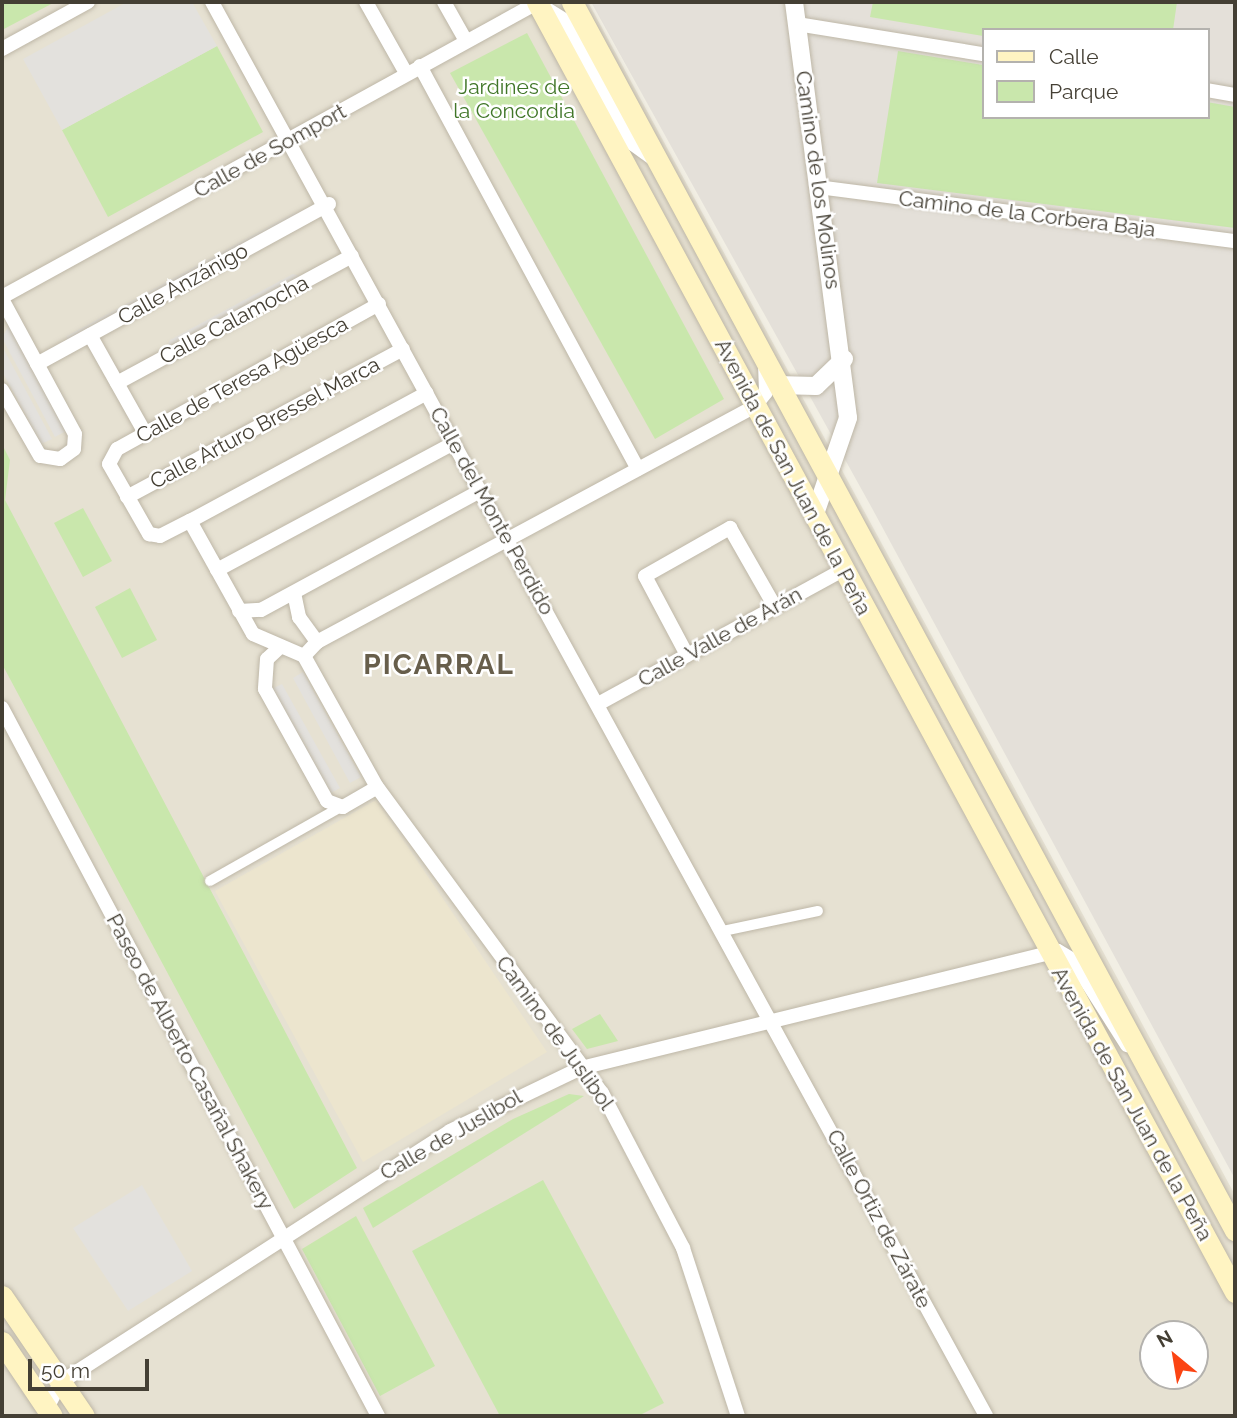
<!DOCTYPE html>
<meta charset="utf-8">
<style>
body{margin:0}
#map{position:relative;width:1237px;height:1418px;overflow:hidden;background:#f2efe4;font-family:Raleway,sans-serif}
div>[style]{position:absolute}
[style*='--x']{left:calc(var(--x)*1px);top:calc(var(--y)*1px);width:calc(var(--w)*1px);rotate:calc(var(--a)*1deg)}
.residential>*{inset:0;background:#e6e1d2}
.industrial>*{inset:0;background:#e4e0d9}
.education>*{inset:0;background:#ece5ce}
.green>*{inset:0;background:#c9e7ac}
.parking>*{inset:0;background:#e3e1dd}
.roads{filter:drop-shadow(0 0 2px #beb7a7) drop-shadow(0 0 2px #beb7a7)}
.pedestrian>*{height:10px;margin:-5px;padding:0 5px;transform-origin:5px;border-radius:5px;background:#fff}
.minor>*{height:14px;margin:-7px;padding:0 7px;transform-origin:7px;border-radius:7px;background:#fff}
.tertiary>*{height:18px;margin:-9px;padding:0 9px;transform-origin:9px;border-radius:9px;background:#fff}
.secondary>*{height:21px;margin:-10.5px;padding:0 10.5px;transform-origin:10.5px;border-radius:10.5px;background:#fff4c2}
span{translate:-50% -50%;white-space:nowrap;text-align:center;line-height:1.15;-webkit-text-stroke:5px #fff;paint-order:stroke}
.park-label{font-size:21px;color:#407628}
.street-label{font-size:21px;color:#443f34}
.district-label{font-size:28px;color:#675e4b;font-weight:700;letter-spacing:2px}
.frame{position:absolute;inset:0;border:4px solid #443f34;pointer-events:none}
.legend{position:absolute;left:982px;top:28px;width:228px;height:91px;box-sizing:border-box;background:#fff;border:2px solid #b4b2ae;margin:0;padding:9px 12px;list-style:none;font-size:21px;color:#443f34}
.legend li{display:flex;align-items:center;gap:14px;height:35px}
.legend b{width:35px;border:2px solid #b4b2ae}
.north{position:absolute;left:1139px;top:1320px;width:70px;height:70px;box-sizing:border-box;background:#fff;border:2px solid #b4b2ae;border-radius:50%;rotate:330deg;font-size:19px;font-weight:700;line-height:28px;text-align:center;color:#443f34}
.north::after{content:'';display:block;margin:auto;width:24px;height:32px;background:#fb4413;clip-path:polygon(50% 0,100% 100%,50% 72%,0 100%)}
.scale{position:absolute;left:28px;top:1359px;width:121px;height:32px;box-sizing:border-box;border:4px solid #443f34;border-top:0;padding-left:9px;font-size:21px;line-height:24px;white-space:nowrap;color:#443f34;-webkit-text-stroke:5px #fff;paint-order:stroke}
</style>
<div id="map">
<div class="residential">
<div style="clip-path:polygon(evenodd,2px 2px,588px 2px,1235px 1195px,1235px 1416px,2px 1416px,2px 2px,1153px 1334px,1195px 1334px,1195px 1376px,1153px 1376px,1153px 1334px)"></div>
</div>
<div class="industrial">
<div style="clip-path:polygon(evenodd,591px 2px,1235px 2px,1235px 1179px,873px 510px,591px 2px,983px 30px,1207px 30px,1207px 117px,983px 117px,983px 30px)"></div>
</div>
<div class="education">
<div style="clip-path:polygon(376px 800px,547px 1052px,363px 1162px,215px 891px)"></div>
</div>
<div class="green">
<div style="clip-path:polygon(2px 2px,55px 2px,2px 30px)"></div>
<div style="clip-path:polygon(873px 2px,1177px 2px,1173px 30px,983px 30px,983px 36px,870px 17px)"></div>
<div style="clip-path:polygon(527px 33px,724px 399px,655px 439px,450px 73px)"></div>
<div style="clip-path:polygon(217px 46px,263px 132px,108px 217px,62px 130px)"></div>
<div style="clip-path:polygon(898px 51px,983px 65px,983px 117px,1207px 117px,1207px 102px,1235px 107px,1235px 228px,877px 183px)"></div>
<div style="clip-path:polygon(2px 444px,10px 460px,5px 500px,357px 1168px,294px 1209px,2px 664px)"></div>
<div style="clip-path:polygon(83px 508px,112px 561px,83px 577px,54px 523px)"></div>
<div style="clip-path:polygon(130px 588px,157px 640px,122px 658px,95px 607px)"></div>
<div style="clip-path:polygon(600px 1014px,618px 1041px,587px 1049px,572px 1029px)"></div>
<div style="clip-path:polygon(569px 1094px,584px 1096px,373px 1228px,363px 1208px,513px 1119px)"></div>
<div style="clip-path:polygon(543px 1180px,664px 1403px,638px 1416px,500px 1416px,412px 1251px)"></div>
<div style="clip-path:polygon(356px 1216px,435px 1366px,380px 1396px,302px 1249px)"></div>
</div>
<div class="parking">
<div style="clip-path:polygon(127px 2px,192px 2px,217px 46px,62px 130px,23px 59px)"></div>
<div style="clip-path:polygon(294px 213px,299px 215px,66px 341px,67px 336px)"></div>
<div style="clip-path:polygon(293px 274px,300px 276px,167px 347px,170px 340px)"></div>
<div style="clip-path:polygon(9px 325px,66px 431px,55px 437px,2px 338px)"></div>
<div style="clip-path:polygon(2px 346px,52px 439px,41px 444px,2px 371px)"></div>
<div style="clip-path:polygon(303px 672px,361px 777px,350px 783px,293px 678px)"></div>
<div style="clip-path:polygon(282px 684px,340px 788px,329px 794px,271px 689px)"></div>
<div style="clip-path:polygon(142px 1185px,192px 1271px,128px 1311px,73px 1228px)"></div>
</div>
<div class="roads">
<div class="pedestrian">
<div style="--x:210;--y:881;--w:148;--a:-29.5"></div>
<div style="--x:723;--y:931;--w:97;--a:-11.9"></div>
</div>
<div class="minor">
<div style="--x:212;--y:2;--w:1612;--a:61.3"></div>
<div style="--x:366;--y:2;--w:81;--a:60.6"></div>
<div style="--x:444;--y:2;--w:45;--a:60.6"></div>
<div style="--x:797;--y:24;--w:188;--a:9.2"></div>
<div style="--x:2;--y:49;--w:98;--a:-28.7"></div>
<div style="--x:420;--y:66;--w:458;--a:61.6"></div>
<div style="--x:1207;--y:90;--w:28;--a:10"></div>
<div style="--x:818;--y:187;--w:420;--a:7.4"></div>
<div style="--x:2;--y:297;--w:610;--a:-28.79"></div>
<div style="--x:537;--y:3;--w:34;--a:32"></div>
<div style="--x:566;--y:21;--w:140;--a:61.4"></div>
<div style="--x:633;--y:144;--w:32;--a:36"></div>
<div style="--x:2;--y:299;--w:153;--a:61.6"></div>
<div style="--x:75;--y:434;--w:15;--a:94"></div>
<div style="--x:74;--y:449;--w:17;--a:144"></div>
<div style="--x:60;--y:459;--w:20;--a:-171"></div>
<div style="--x:40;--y:456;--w:76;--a:-119.9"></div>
<div style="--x:379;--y:304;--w:299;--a:151"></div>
<div style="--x:117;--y:449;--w:17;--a:118"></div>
<div style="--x:109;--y:464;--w:81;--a:60.3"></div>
<div style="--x:149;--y:534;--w:11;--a:10"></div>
<div style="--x:160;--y:536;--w:34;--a:-27"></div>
<div style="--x:190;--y:521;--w:129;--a:60.9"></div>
<div style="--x:253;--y:634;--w:56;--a:23.3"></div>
<div style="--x:304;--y:656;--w:150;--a:60.9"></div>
<div style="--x:377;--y:787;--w:380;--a:53.7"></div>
<div style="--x:602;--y:1093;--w:175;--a:62.4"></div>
<div style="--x:683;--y:1248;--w:177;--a:71.9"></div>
<div style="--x:90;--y:335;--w:112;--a:60.7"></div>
<div style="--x:37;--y:364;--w:333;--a:-28.7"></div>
<div style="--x:117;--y:383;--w:267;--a:-28.4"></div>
<div style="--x:127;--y:497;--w:313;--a:-28.2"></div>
<div style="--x:190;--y:521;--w:269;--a:-28.4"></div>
<div style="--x:217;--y:570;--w:269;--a:-28.2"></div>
<div style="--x:294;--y:593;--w:25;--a:78"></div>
<div style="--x:299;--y:617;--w:31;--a:54"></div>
<div style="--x:239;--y:611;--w:22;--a:-3"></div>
<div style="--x:261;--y:610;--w:249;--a:-28.5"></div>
<div style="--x:279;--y:648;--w:16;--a:137"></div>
<div style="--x:267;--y:659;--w:30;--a:94"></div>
<div style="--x:265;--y:689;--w:128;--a:61"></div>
<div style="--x:327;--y:801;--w:17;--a:21"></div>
<div style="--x:343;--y:807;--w:39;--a:-30"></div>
<div style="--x:687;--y:655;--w:89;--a:-118"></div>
<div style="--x:645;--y:576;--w:98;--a:-29.5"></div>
<div style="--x:730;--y:528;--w:91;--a:60.3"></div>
<div style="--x:304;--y:656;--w:19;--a:-47"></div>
<div style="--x:317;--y:642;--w:496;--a:-28.3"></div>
<div style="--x:754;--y:407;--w:19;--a:-51"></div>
<div style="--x:766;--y:392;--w:23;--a:-92"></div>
<div style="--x:598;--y:704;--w:279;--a:-28.7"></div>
<div style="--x:2;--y:708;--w:802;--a:62.03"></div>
<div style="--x:47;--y:1408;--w:30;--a:-62"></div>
<div style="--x:61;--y:1382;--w:463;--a:-32.8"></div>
<div style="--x:450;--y:1131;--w:145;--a:-25.7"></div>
<div style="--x:581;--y:1068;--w:491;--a:-13.8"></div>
<div style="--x:1058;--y:951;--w:17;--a:31"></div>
<div style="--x:1073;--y:960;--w:101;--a:57.6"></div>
</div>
<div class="tertiary">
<div style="--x:794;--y:2;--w:419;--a:82.6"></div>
<div style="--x:848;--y:418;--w:105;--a:109"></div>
<div style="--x:776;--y:385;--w:40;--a:1.4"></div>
<div style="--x:816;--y:386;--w:39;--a:-44"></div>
</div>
<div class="secondary">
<div style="--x:537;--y:2;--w:1467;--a:61.58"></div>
<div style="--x:572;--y:2;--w:1396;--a:61.64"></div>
<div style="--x:2;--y:1296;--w:145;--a:55.7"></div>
<div style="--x:2;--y:1342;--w:89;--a:56"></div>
</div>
</div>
<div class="park-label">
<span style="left:514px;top:99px">Jardines de<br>la Concordia</span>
</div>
<div class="street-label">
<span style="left:270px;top:151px;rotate:-29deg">Calle de Somport</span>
<span style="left:818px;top:180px;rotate:82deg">Camino de los Molinos</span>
<span style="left:1027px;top:214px;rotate:7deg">Camino de la Corbera Baja</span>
<span style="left:183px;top:284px;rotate:-29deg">Calle Anzánigo</span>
<span style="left:234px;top:320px;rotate:-28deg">Calle Calamocha</span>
<span style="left:242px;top:380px;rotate:-29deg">Calle de Teresa Agüesca</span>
<span style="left:265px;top:423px;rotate:-28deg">Calle Arturo Bressel Marca</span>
<span style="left:793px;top:477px;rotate:62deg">Avenida de San Juan de la Peña</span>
<span style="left:492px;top:511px;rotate:61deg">Calle del Monte Perdido</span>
<span style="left:720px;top:637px;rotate:-29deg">Calle Valle de Arán</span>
<span style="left:555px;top:1033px;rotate:54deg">Camino de Juslibol</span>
<span style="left:190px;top:1062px;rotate:62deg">Paseo de Alberto Casañal Shakery</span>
<span style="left:1132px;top:1104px;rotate:61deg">Avenida de San Juan de la Peña</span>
<span style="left:451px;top:1135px;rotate:-30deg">Calle de Juslibol</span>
<span style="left:879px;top:1219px;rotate:62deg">Calle Ortiz de Zárate</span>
</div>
<div class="district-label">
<span style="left:439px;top:665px">PICARRAL</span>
</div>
<div class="frame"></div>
<ul class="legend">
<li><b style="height:9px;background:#fff4c2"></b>Calle</li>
<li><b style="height:19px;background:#c9e7ac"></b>Parque</li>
</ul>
<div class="north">N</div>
<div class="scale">50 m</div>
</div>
